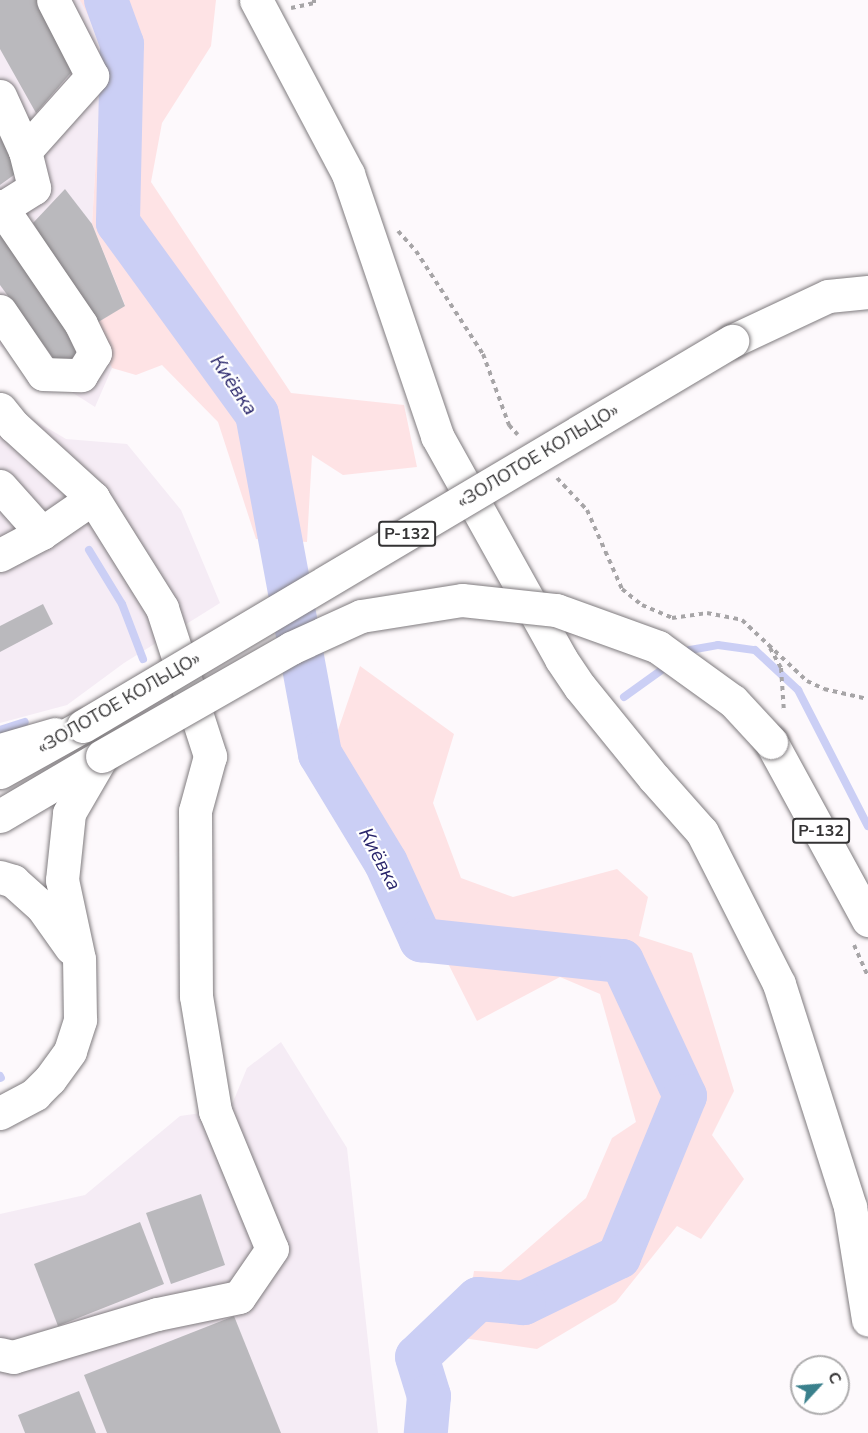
<!DOCTYPE html>
<meta charset="utf-8">
<style>
body{margin:0}
#map{position:relative;width:868px;height:1433px;overflow:hidden;background:#fdf9fc;font-family:"Nunito Sans",sans-serif}
div>[style]{position:absolute}
[style*='--x']{left:calc(var(--x)*1px);top:calc(var(--y)*1px);width:calc(var(--w)*1px);rotate:calc(var(--a)*1deg)}
.built>*{inset:0;background:#f5ecf5}
.green>*{inset:0;background:#fee3e5}
.stream>*{height:8px;margin:-4px;padding:0 4px;transform-origin:4px;border-radius:4px;background:#cbcff5}
.river>*{height:44px;margin:-22px;padding:0 22px;transform-origin:22px;border-radius:22px;background:#cbcff5}
.building>*{inset:0;background:#bab9bd}
.path>*{height:4px;margin-top:-2px;transform-origin:0;background:repeating-linear-gradient(90deg,#a7a5a7 0 4.5px,transparent 0 9px)}
.roads{filter:drop-shadow(0 0 2px #807c7f) drop-shadow(0 0 2px #807c7f)}
.minor>*{height:33px;margin:-16.5px;padding:0 16.5px;transform-origin:16.5px;border-radius:16.5px;background:#fff}
.major>*{height:33px;margin:-16.5px;padding:0 16.5px;transform-origin:16.5px;border-radius:16.5px;background:#fff}
.highway>*{height:33px;margin:-16.5px;padding:0 16.5px;transform-origin:16.5px;border-radius:16.5px;background:#fff}
.bridges{filter:drop-shadow(0 0 2px #807c7f) drop-shadow(0 0 2px #807c7f)}
.highway-bridge>*{height:33px;margin:-16.5px;padding:0 16.5px;transform-origin:16.5px;border-radius:16.5px;background:#fff}
span{translate:-50% -50%;white-space:nowrap;text-align:center;line-height:1.15;-webkit-text-stroke:4.5px #fff;paint-order:stroke}
.shield-label span{padding:2px 4px;background:#fff;border:2px solid;border-radius:4px;-webkit-text-stroke-width:0}
.shield-label{font-size:16px;color:#343334;font-weight:700}
.street-label{font-size:18px;color:#343334}
.water-label{font-size:20px;color:#29256b;font-style:italic}
.north{position:absolute;left:790px;top:1355px;width:60px;height:60px;box-sizing:border-box;background:#fff;border:2px solid #aeadae;border-radius:50%;rotate:64deg;font-size:16px;font-weight:700;line-height:24px;text-align:center;color:#343334}
.north::after{content:'';display:block;margin:auto;width:21px;height:27px;background:#3a808c;clip-path:polygon(50% 0,100% 100%,50% 72%,0 100%)}
</style>
<div id="map">
<div class="built">
<div style="clip-path:polygon(0 0,85px 0,103px 43px,92px 224px,132px 322px,95px 407px,0 346px)"></div>
<div style="clip-path:polygon(0 392px,14px 408px,66px 439px,127px 444px,181px 510px,220px 603px,124px 663px,67px 705px,0 723px)"></div>
<div style="clip-path:polygon(281px 1042px,347px 1148px,378px 1433px,0 1433px,0 1214px,85px 1195px,180px 1116px,215px 1111px,233px 1102px,247px 1068px)"></div>
</div>
<div class="green">
<div style="clip-path:polygon(80px 0,216px 0,211px 46px,162px 123px,151px 182px,291px 393px,404px 405px,417px 467px,343px 475px,312px 455px,307px 542px,256px 539px,218px 422px,162px 365px,136px 375px,112px 368px,95px 324px,125px 305px,92px 224px,103px 43px)"></div>
<div style="clip-path:polygon(360px 666px,454px 734px,433px 803px,461px 878px,513px 897px,617px 869px,648px 897px,639px 936px,692px 953px,734px 1091px,712px 1135px,744px 1179px,701px 1239px,677px 1226px,616px 1302px,537px 1349px,463px 1338px,474px 1271px,501px 1272px,586px 1198px,612px 1138px,636px 1122px,600px 994px,560px 977px,477px 1021px,335px 739px)"></div>
</div>
<div class="stream">
<div style="--x:89;--y:550;--w:63;--a:58.6"></div>
<div style="--x:122;--y:604;--w:59;--a:69.1"></div>
<div style="--x:682;--y:655;--w:9;--a:-32"></div>
<div style="--x:690;--y:650;--w:28;--a:-10"></div>
<div style="--x:718;--y:645;--w:37;--a:8"></div>
<div style="--x:755;--y:650;--w:59;--a:42.9"></div>
<div style="--x:798;--y:690;--w:153;--a:62.8"></div>
<div style="--x:624;--y:697;--w:57;--a:-35.7"></div>
<div style="--x:0;--y:730;--w:26;--a:-18"></div>
<div style="--x:0;--y:1076;--w:2;--a:63"></div>
</div>
<div class="river">
<div style="--x:106;--y:0;--w:47;--a:70"></div>
<div style="--x:122;--y:44;--w:179;--a:91.3"></div>
<div style="--x:118;--y:223;--w:236;--a:54"></div>
<div style="--x:257;--y:414;--w:346;--a:79.5"></div>
<div style="--x:320;--y:754;--w:127;--a:58.8"></div>
<div style="--x:386;--y:863;--w:85;--a:65.6"></div>
<div style="--x:421;--y:940;--w:202;--a:6"></div>
<div style="--x:622;--y:961;--w:149;--a:65"></div>
<div style="--x:685;--y:1096;--w:174;--a:112.3"></div>
<div style="--x:619;--y:1257;--w:106;--a:154.2"></div>
<div style="--x:524;--y:1303;--w:46;--a:-175"></div>
<div style="--x:478;--y:1299;--w:84;--a:136.4"></div>
<div style="--x:417;--y:1357;--w:41;--a:72.9"></div>
<div style="--x:429;--y:1396;--w:37;--a:95"></div>
</div>
<div class="building">
<div style="clip-path:polygon(0 0,39px 0,75px 68px,36px 113px,0 49px)"></div>
<div style="clip-path:polygon(0 136px,18px 172px,0 185px)"></div>
<div style="clip-path:polygon(65px 189px,92px 224px,125px 306px,95px 324px,33px 223px)"></div>
<div style="clip-path:polygon(0 232px,82px 354px,59px 366px,0 285px)"></div>
<div style="clip-path:polygon(43px 604px,53px 624px,0 652px,0 626px)"></div>
<div style="clip-path:polygon(201px 1194px,225px 1265px,171px 1284px,146px 1213px)"></div>
<div style="clip-path:polygon(140px 1222px,164px 1284px,58px 1326px,34px 1264px)"></div>
<div style="clip-path:polygon(234px 1316px,281px 1433px,107px 1433px,84px 1375px)"></div>
<div style="clip-path:polygon(79px 1391px,96px 1433px,25px 1433px,18px 1415px)"></div>
</div>
<div class="path">
<div style="--x:291;--y:8;--w:24;--a:-12"></div>
<div style="--x:314;--y:3;--w:3;--a:-90"></div>
<div style="--x:398;--y:231;--w:27;--a:48"></div>
<div style="--x:416;--y:251;--w:123;--a:57"></div>
<div style="--x:483;--y:354;--w:76;--a:69.9"></div>
<div style="--x:509;--y:425;--w:13;--a:48"></div>
<div style="--x:557;--y:478;--w:44;--a:46.8"></div>
<div style="--x:587;--y:510;--w:86;--a:66.1"></div>
<div style="--x:622;--y:589;--w:26;--a:39"></div>
<div style="--x:642;--y:605;--w:33;--a:23"></div>
<div style="--x:672;--y:618;--w:35;--a:-8"></div>
<div style="--x:707;--y:613;--w:36;--a:11"></div>
<div style="--x:742;--y:620;--w:89;--a:43.2"></div>
<div style="--x:807;--y:681;--w:19;--a:25"></div>
<div style="--x:824;--y:689;--w:45;--a:12.8"></div>
<div style="--x:770;--y:648;--w:23;--a:61"></div>
<div style="--x:781;--y:668;--w:44;--a:86.1"></div>
<div style="--x:854;--y:945;--w:35;--a:66"></div>
</div>
<div class="roads">
<div class="minor">
<div style="--x:256;--y:0;--w:197;--a:62.1"></div>
<div style="--x:348;--y:174;--w:277;--a:71.2"></div>
<div style="--x:437;--y:436;--w:255;--a:60.9"></div>
<div style="--x:561;--y:659;--w:34;--a:56"></div>
<div style="--x:580;--y:687;--w:117;--a:50.9"></div>
<div style="--x:654;--y:778;--w:72;--a:48.4"></div>
<div style="--x:702;--y:832;--w:170;--a:63.1"></div>
<div style="--x:779;--y:984;--w:234;--a:72.3"></div>
<div style="--x:850;--y:1207;--w:114;--a:80.9"></div>
<div style="--x:0;--y:96;--w:60;--a:65.6"></div>
<div style="--x:25;--y:151;--w:38;--a:76"></div>
<div style="--x:34;--y:188;--w:38;--a:148"></div>
<div style="--x:2;--y:208;--w:3;--a:-135"></div>
<div style="--x:25;--y:151;--w:101;--a:-48.2"></div>
<div style="--x:92;--y:76;--w:85;--a:-117.2"></div>
<div style="--x:0;--y:311;--w:76;--a:55.7"></div>
<div style="--x:43;--y:374;--w:38;--a:2"></div>
<div style="--x:81;--y:375;--w:26;--a:-58"></div>
<div style="--x:95;--y:353;--w:32;--a:-116"></div>
<div style="--x:81;--y:324;--w:140;--a:-124.3"></div>
<div style="--x:0;--y:409;--w:22;--a:51"></div>
<div style="--x:14;--y:426;--w:107;--a:42.3"></div>
<div style="--x:93;--y:498;--w:130;--a:57.9"></div>
<div style="--x:162;--y:608;--w:156;--a:72"></div>
<div style="--x:210;--y:756;--w:57;--a:105.3"></div>
<div style="--x:195;--y:811;--w:185;--a:89.7"></div>
<div style="--x:196;--y:996;--w:117;--a:80.6"></div>
<div style="--x:215;--y:1111;--w:149;--a:67.6"></div>
<div style="--x:272;--y:1249;--w:58;--a:124.5"></div>
<div style="--x:239;--y:1297;--w:84;--a:168.3"></div>
<div style="--x:157;--y:1314;--w:150;--a:163.4"></div>
<div style="--x:13;--y:1357;--w:13;--a:-167"></div>
<div style="--x:0;--y:486;--w:63;--a:48.2"></div>
<div style="--x:0;--y:555;--w:47;--a:-27.6"></div>
<div style="--x:42;--y:533;--w:62;--a:-34.5"></div>
</div>
<div class="major">
<div style="--x:0;--y:750;--w:57;--a:-16.2"></div>
<div style="--x:0;--y:877;--w:14;--a:17"></div>
<div style="--x:13;--y:881;--w:39;--a:42"></div>
<div style="--x:42;--y:907;--w:50;--a:54.7"></div>
<div style="--x:0;--y:1113;--w:40;--a:-28"></div>
<div style="--x:35;--y:1094;--w:21;--a:-45"></div>
<div style="--x:50;--y:1079;--w:34;--a:-54"></div>
<div style="--x:70;--y:1051;--w:33;--a:-72"></div>
<div style="--x:80;--y:1020;--w:61;--a:-90.9"></div>
<div style="--x:79;--y:959;--w:81;--a:-102.1"></div>
<div style="--x:62;--y:880;--w:67;--a:-84"></div>
<div style="--x:69;--y:813;--w:66;--a:-59.9"></div>
</div>
<div class="highway">
<div style="--x:732;--y:341;--w:106;--a:-25.1"></div>
<div style="--x:828;--y:296;--w:40;--a:-5.7"></div>
<div style="--x:771;--y:742;--w:203;--a:61.4"></div>
<div style="--x:0;--y:772;--w:95;--a:-29"></div>
<div style="--x:0;--y:816;--w:118;--a:-30.5"></div>
</div>
</div>
<div class="bridges">
<div class="highway-bridge">
<div style="--x:83;--y:726;--w:755;--a:-30.68"></div>
<div style="--x:102;--y:756;--w:218;--a:-29.7"></div>
<div style="--x:291;--y:648;--w:77;--a:-24.6"></div>
<div style="--x:361;--y:616;--w:102;--a:-9"></div>
<div style="--x:462;--y:600;--w:95;--a:6.1"></div>
<div style="--x:556;--y:610;--w:109;--a:19.9"></div>
<div style="--x:658;--y:647;--w:92;--a:35.8"></div>
<div style="--x:733;--y:701;--w:56;--a:47.2"></div>
</div>
</div>
<div class="shield-label">
<span style="left:407px;top:534px">Р-132</span>
<span style="left:821px;top:831px">Р-132</span>
</div>
<div class="street-label">
<span style="left:538px;top:456px;rotate:-31deg">«ЗОЛОТОЕ КОЛЬЦО»</span>
<span style="left:119px;top:703px;rotate:-30deg">«ЗОЛОТОЕ КОЛЬЦО»</span>
</div>
<div class="water-label">
<span style="left:234px;top:385px;rotate:56deg">Киёвка</span>
<span style="left:380px;top:859px;rotate:62deg">Киёвка</span>
</div>
<div class="north">С</div>
</div>
